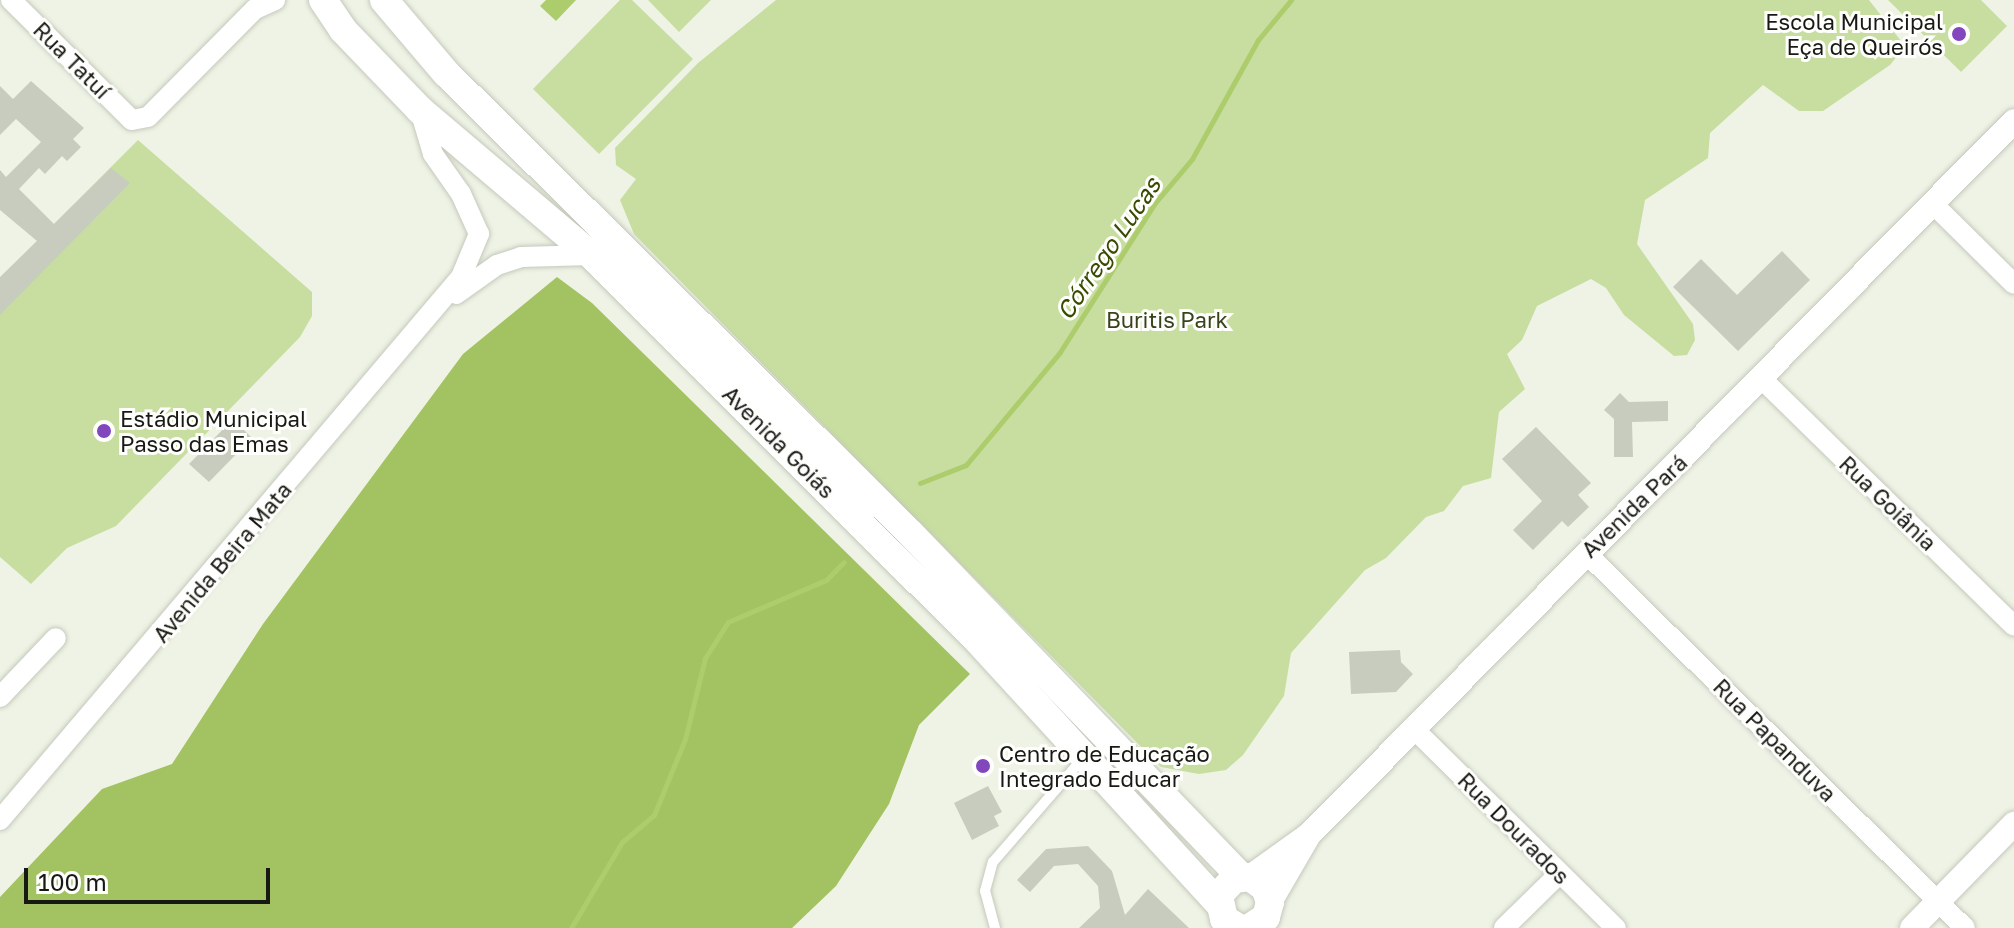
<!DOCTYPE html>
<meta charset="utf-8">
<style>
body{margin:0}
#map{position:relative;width:2014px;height:928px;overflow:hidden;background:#eef3e5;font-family:"Golos Text",sans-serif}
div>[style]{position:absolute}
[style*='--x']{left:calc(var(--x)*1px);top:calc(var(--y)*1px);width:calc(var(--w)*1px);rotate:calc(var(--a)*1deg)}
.green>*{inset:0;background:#c8dea0}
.forest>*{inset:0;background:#a3c261}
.water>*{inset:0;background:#adcc6b}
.stream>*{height:5px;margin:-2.5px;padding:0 2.5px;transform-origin:2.5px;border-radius:2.5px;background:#adcc6b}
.building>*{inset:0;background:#c7ccbe}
.roads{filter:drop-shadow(0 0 2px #c4c9bc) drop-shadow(0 0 2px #c4c9bc)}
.service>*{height:10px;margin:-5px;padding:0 5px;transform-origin:5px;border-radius:5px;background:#fff}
.minor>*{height:20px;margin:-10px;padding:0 10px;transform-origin:10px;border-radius:10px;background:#fff}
.tertiary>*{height:24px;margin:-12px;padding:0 12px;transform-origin:12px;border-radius:12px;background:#fff}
.secondary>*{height:28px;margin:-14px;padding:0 14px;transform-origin:14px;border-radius:14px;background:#fff}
.dots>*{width:22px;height:22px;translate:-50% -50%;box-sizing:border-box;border:4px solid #fefffc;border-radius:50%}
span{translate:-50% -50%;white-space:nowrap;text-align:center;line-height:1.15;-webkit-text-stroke:6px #fefffc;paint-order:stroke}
.poi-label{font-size:22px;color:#181914}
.right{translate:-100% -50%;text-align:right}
.left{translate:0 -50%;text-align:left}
.street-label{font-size:22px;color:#181914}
.park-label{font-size:22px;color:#37431b}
.water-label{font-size:24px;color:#384a00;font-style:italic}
.scale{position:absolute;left:24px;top:868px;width:246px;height:36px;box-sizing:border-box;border:4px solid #181914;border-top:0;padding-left:10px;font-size:24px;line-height:28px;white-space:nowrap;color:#181914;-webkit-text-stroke:6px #fefffc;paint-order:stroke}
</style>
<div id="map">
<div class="green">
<div style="clip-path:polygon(620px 0,632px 0,693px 59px,599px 154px,533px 89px)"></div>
<div style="clip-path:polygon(648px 0,711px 0,679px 32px)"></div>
<div style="clip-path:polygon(776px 0,1869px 0,1905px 46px,1890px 65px,1823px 111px,1799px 111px,1763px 85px,1710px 133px,1708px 158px,1645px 200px,1637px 244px,1693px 324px,1695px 340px,1687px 355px,1674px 356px,1624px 315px,1606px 288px,1591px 279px,1537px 306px,1522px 340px,1507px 354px,1525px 389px,1499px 412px,1491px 478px,1463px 486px,1444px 511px,1426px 517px,1386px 558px,1365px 570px,1291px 653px,1284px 696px,1243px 755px,1226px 770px,1199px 774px,1161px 767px,634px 234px,620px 200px,636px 179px,616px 165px,615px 148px,698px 63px)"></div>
<div style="clip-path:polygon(1888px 0,1981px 0,2007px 26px,1961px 72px)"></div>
<div style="clip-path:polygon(138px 140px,312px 292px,312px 316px,300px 337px,116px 526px,67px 548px,31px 584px,0 557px,0 278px)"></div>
</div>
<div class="forest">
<div style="clip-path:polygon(557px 277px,592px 303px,970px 674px,919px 725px,889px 804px,836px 886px,792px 928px,0 928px,0 897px,102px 789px,172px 764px,263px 624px,463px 354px)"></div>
</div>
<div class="water">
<div style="clip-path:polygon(546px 0,576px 0,556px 21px,540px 6px)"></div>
</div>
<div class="stream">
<div style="--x:920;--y:483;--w:49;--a:-21.4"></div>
<div style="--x:966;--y:465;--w:147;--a:-50.2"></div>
<div style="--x:1060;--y:352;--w:177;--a:-57.5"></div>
<div style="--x:1155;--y:203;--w:57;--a:-49.9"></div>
<div style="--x:1192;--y:159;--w:136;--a:-61"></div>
<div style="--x:1258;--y:40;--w:52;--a:-50.5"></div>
<div style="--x:571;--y:928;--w:100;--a:-59.3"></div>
<div style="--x:622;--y:842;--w:42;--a:-40.2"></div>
<div style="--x:654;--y:815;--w:82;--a:-67.8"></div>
<div style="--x:685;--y:739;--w:83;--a:-76.1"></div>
<div style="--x:705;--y:658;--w:43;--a:-57.4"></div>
<div style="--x:728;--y:622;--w:107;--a:-23.2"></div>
<div style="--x:826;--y:580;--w:25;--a:-45"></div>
</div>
<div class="building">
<div style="clip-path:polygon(31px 81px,84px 128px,73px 139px,81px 147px,67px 161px,62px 156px,45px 174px,39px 168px,19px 189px,54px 224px,111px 168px,130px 183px,0 315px,0 277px,37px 241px,0 210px,0 170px,6px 177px,41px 142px,16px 119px,0 135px,0 86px,13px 99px)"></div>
<div style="clip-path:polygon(1782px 251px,1810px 280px,1738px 351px,1673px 287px,1701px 259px,1737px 295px)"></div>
<div style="clip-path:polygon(1620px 393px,1629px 402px,1668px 401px,1668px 421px,1632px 422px,1633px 457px,1614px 457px,1614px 419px,1604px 410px)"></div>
<div style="clip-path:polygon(233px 419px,252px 438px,209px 482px,189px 464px)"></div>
<div style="clip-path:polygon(1536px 427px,1591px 483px,1578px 495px,1589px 507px,1568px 527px,1562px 521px,1533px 550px,1513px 530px,1542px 501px,1502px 459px)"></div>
<div style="clip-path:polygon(1400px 650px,1401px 662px,1413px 674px,1396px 692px,1351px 694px,1349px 652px)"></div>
<div style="clip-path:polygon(988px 786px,1002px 812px,994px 816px,999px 826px,972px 840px,954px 803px)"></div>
<div style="clip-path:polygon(1088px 846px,1112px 871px,1125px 915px,1148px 889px,1189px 928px,1079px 928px,1100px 908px,1098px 886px,1078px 864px,1054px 866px,1030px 892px,1017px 880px,1046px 849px)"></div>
</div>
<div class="roads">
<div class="service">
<div style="--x:995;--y:928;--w:38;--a:-105"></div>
<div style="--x:985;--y:891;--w:30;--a:-75"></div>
<div style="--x:993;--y:862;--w:138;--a:-49.1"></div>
</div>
<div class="minor">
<div style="--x:11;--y:0;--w:170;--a:44.8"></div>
<div style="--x:132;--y:120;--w:16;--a:-11"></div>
<div style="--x:148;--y:117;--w:152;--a:-45.3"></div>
<div style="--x:255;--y:9;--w:22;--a:-24"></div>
<div style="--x:1932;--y:203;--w:115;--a:44.6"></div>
<div style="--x:456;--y:294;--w:50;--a:-35.3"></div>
<div style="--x:497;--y:265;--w:25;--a:-18"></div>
<div style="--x:521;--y:257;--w:70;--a:-1.6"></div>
<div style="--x:1763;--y:380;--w:351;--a:44.4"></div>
<div style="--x:1586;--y:553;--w:533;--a:44.7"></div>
<div style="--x:0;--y:697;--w:81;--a:-46.5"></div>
<div style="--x:1413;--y:728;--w:285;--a:44.6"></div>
<div style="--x:0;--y:820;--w:712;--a:-49.67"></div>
<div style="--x:461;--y:277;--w:47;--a:-67.3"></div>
<div style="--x:479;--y:234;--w:44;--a:-114.2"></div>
<div style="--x:461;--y:194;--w:49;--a:-125"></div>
<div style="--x:433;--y:154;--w:46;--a:-106.5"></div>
<div style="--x:1504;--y:928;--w:78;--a:-44.5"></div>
</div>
<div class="tertiary">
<div style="--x:1250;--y:877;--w:70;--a:-35.7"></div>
<div style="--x:1270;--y:902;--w:78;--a:-59.8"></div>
<div style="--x:1309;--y:835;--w:1003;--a:-45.36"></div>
<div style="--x:1912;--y:928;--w:146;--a:-45.6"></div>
</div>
<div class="secondary">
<div style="--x:323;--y:0;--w:36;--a:56"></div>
<div style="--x:343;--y:30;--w:111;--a:46.1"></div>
<div style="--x:420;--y:110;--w:224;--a:40.3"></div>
<div style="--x:591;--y:255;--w:551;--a:44.93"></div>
<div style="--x:981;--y:644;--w:351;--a:47.5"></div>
<div style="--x:384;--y:0;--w:96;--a:49.7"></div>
<div style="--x:446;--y:73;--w:655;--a:44.75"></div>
<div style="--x:911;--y:534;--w:476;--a:46.1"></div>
<div style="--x:1239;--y:928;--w:17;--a:-149"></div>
<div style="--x:1224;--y:919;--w:25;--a:-102"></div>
<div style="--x:1219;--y:895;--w:22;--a:-47"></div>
<div style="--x:1234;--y:879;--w:16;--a:-7"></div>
<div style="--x:1250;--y:877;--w:19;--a:36"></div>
<div style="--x:1265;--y:888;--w:15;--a:70"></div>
<div style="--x:1270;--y:902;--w:16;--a:105"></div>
<div style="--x:1266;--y:917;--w:20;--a:147"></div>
</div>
</div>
<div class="dots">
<div style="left:1959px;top:34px;background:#8247bd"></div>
<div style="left:104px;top:431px;background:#8247bd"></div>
<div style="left:983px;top:766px;background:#8247bd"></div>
</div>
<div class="poi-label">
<span class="right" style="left:1943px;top:34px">Escola Municipal<br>Eça de Queirós</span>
<span class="left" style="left:120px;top:431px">Estádio Municipal<br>Passo das Emas</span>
<span class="left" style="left:999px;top:766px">Centro de Educação<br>Integrado Educar</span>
</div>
<div class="street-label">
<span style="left:72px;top:60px;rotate:45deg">Rua Tatuí</span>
<span style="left:779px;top:442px;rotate:45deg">Avenida Goiás</span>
<span style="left:1888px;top:503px;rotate:44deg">Rua Goiânia</span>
<span style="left:1634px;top:506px;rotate:-44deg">Avenida Pará</span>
<span style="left:222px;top:562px;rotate:-50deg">Avenida Beira Mata</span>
<span style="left:1775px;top:740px;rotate:45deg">Rua Papanduva</span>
<span style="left:1514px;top:828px;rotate:45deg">Rua Dourados</span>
</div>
<div class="park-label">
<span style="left:1167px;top:320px">Buritis Park</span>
</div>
<div class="water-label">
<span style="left:1108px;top:248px;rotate:-56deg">Córrego Lucas</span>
</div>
<div class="scale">100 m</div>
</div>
